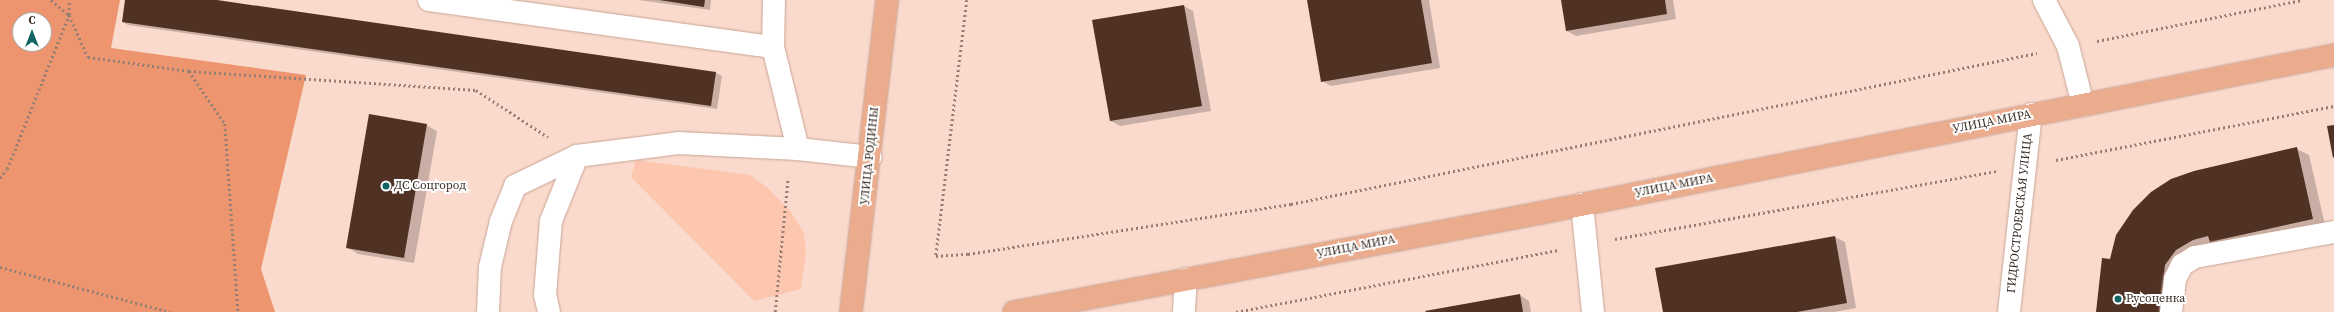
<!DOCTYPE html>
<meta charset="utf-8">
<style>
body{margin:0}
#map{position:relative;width:2334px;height:312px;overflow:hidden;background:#fadacd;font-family:"Source Serif 4",serif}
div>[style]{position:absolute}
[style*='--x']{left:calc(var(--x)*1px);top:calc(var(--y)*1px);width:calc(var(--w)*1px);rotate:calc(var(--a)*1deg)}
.green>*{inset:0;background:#fdc7af}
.forest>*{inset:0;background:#ed956e}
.shadow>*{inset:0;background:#0003}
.building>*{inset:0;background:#503225}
.path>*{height:2.5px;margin-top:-1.25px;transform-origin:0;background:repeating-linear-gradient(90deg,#957e74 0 2px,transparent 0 5px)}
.roads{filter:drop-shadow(0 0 1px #c9a494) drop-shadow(0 0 1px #c9a494)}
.minor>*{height:22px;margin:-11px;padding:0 11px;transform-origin:11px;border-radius:11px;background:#fff}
.major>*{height:22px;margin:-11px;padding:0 11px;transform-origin:11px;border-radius:11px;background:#eaac8d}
.dots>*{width:11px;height:11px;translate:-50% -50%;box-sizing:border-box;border:2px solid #fff;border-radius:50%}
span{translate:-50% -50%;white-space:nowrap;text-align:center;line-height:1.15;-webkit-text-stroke:4px #fff;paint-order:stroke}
.street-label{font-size:12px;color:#392b24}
.poi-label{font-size:12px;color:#392b24}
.left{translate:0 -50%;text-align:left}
.north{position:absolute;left:12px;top:12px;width:40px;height:40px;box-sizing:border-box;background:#fff;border:1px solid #b0aaa7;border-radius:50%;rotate:0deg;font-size:11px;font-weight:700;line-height:16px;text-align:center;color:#392b24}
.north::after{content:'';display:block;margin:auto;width:14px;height:18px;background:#136363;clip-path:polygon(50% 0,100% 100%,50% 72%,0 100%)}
</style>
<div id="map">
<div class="green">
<div style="clip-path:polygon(636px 160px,750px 175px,767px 187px,791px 212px,804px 233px,806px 253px,801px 289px,754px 301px,631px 177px)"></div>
</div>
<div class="forest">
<div style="clip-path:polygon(evenodd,0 0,120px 0,111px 48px,306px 75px,261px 269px,275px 312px,0 312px,0 0,20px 20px,44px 20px,44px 44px,20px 44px,20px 20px)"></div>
</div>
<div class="shadow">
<div style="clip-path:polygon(126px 0,210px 0,716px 73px,722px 76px,717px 109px,128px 25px,123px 22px)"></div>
<div style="clip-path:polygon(639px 0,711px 0,710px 10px)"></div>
<div style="clip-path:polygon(1308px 0,1429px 0,1440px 68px,1331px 86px,1322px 81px)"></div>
<div style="clip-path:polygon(1562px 0,1673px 0,1676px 19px,1576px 36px,1567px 31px)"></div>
<div style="clip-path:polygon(1184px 6px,1193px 11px,1211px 111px,1120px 126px,1111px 121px)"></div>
<div style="clip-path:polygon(426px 125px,437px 131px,414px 263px,358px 254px,347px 247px)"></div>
<div style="clip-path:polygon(2297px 149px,2309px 155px,2325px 225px,2189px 257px,2171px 312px,2097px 312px,2111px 260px)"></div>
<div style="clip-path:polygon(1835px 237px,1845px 242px,1856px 308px,1834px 312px,1664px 312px,1656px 269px)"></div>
<div style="clip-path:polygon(1520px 295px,1529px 301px,1531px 312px,1427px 312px)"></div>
</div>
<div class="building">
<div style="clip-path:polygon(125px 0,217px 0,716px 72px,711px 106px,122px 22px)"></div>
<div style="clip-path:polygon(659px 0,705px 0,704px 7px)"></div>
<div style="clip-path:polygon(1307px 0,1421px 0,1432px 63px,1321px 82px)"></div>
<div style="clip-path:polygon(1561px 0,1665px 0,1667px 14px,1566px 31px)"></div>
<div style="clip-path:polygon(1184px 5px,1202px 106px,1110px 121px,1092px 20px)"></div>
<div style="clip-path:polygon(369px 114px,427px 124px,404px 258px,346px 248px)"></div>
<div style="clip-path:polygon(2334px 125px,2334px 157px,2333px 158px,2327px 126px)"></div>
<div style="clip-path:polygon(2297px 147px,2313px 219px,2210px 242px,2208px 236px,2193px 240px,2176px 250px,2165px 265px,2160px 312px,2096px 312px,2102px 258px,2110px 259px,2116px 235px,2133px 210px,2151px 192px,2171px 179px,2194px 171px)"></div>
<div style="clip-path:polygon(1835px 236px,1847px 303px,1797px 312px,1663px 312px,1655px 268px)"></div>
<div style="clip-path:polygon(1520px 294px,1523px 312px,1426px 312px,1425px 311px)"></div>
</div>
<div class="path">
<div style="--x:51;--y:0;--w:23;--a:40"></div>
<div style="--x:69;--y:15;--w:46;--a:65.7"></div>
<div style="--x:88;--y:57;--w:102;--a:7.9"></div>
<div style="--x:189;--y:71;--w:288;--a:3.8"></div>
<div style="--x:476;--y:90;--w:86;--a:33.1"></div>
<div style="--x:967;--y:0;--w:258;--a:96.9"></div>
<div style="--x:936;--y:256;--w:32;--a:-4"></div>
<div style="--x:968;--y:254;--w:327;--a:-8.8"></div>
<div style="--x:1291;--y:204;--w:761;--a:-11.44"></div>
<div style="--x:2097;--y:41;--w:209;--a:-11.3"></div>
<div style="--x:189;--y:71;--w:64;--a:55.8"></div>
<div style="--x:225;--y:124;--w:188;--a:86"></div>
<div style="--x:2056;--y:160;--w:283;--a:-11"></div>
<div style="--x:0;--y:178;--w:11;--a:-52"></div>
<div style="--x:7;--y:169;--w:166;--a:-68.1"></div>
<div style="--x:69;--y:15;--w:15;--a:-90"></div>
<div style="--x:1615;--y:239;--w:387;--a:-10.1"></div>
<div style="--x:0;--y:267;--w:176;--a:14.8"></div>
<div style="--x:775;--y:312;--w:135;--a:-84.5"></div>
<div style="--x:1236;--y:312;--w:327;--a:-10.9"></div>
</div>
<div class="roads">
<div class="minor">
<div style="--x:429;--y:0;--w:347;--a:7.8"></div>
<div style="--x:774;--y:0;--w:47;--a:91.2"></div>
<div style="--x:773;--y:47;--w:105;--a:76.2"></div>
<div style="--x:2044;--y:0;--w:52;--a:62.4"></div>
<div style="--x:2068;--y:46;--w:61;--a:75.7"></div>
<div style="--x:1582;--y:204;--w:109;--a:84.2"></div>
<div style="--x:488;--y:312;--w:45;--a:-87.5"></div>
<div style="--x:490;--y:267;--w:47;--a:-76.6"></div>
<div style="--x:501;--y:221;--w:38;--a:-68"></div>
<div style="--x:515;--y:186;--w:69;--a:-25.8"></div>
<div style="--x:577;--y:156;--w:102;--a:-7.3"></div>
<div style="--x:678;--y:143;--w:120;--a:2.9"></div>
<div style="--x:798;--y:149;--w:73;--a:6.3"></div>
<div style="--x:549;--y:312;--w:17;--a:-103"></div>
<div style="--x:545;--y:295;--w:74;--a:-85.4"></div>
<div style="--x:551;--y:221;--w:70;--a:-68.2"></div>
<div style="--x:1184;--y:312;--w:33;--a:-87"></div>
<div style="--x:2009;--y:312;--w:199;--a:-83.7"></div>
<div style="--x:2171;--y:312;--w:33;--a:-83"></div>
<div style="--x:2175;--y:279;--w:16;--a:-63"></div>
<div style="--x:2182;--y:265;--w:15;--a:-32"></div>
<div style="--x:2195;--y:257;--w:141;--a:-10.2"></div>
</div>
<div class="major">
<div style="--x:851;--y:312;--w:314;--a:-83.4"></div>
<div style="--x:1014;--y:312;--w:535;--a:-10.66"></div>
<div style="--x:1540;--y:213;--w:810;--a:-11.25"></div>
</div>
</div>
<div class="dots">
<div style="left:386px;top:186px;background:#136363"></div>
<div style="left:2118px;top:299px;background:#136363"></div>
</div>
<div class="street-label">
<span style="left:1992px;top:122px;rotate:-11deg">УЛИЦА МИРА</span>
<span style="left:870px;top:156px;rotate:-84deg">УЛИЦА РОДИНЫ</span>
<span style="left:1674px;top:186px;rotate:-11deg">УЛИЦА МИРА</span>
<span style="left:2020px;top:213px;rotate:-84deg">ГИДРОСТРОЕВСКАЯ УЛИЦА</span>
<span style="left:1356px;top:247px;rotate:-11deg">УЛИЦА МИРА</span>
</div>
<div class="poi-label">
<span class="left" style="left:394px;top:186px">ДС Соцгород</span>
<span class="left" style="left:2126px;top:299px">Русоценка</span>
</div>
<div class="north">С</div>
</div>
